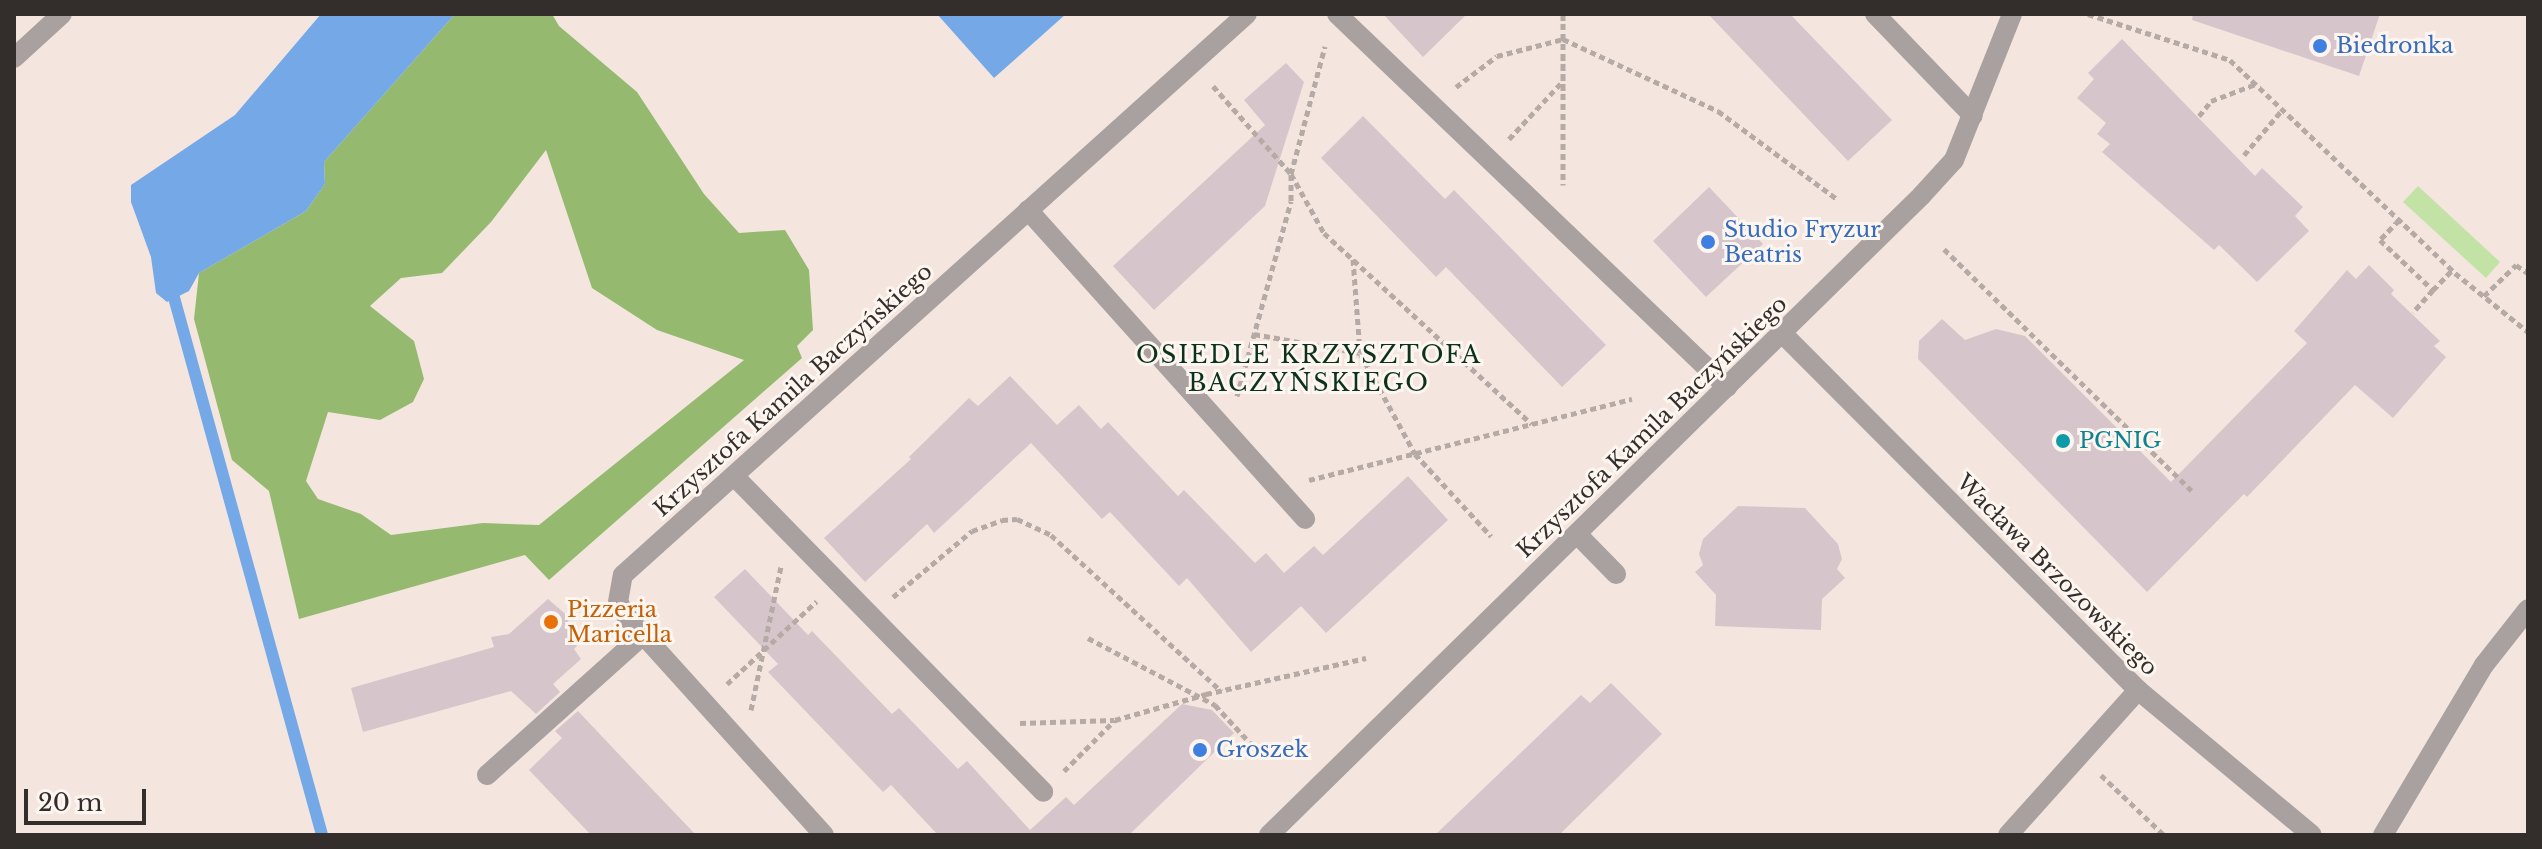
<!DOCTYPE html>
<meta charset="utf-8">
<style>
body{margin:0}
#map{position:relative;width:2542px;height:849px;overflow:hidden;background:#f4e6df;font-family:"Libre Baskerville",serif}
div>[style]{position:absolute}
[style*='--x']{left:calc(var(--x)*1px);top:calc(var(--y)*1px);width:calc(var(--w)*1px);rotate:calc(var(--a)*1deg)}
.green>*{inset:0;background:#c3e2a6}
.forest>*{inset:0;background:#95b96f}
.water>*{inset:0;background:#74a8e7}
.stream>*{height:12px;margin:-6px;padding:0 6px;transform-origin:6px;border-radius:6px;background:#74a8e7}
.building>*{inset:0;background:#d6c6cb}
.path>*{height:5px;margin-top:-2.5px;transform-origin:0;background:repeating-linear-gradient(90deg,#b5aaa5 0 6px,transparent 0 10px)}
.minor>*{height:20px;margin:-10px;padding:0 10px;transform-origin:10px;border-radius:10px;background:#a8a1a0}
.dots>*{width:22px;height:22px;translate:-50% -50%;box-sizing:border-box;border:4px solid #fdf5f0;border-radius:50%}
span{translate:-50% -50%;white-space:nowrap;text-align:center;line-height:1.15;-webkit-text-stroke:6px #fdf5f0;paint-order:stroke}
.shop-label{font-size:22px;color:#366cbe}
.left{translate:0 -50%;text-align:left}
.street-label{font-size:22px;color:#332d2b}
.culture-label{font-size:22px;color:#0d838f}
.food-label{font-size:22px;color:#c56008}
.neighbourhood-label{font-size:24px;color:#0c321b;letter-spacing:2px}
.frame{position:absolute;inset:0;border:16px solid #332d2b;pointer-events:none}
.scale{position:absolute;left:24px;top:789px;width:122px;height:36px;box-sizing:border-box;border:4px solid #332d2b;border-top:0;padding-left:10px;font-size:24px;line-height:28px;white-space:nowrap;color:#332d2b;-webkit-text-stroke:6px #fdf5f0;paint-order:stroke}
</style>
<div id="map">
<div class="green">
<div style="clip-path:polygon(2418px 186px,2500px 262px,2486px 278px,2403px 202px)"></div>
</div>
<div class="forest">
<div style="clip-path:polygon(evenodd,455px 14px,552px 14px,559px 26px,637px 92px,704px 194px,739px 233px,785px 230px,809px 270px,813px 330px,797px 346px,802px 358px,549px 580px,525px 555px,299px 619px,269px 491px,232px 460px,194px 319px,199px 273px,306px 211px,325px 184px,324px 162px,455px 14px,546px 150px,592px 288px,657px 330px,744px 360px,539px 525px,483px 523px,391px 535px,361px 514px,318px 499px,306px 481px,328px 412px,380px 420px,413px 402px,424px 379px,414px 341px,370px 306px,401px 278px,442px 273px,491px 222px,546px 150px)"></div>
</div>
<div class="water">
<div style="clip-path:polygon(321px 14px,455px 14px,324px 162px,325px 184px,306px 211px,199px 273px,189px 291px,167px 302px,156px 293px,151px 257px,131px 202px,131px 185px,235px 115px)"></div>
<div style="clip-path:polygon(937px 14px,1066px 14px,994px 78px)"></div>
</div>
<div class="stream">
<div style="--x:170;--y:283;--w:573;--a:74.6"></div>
</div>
<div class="building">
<div style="clip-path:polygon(1383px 14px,1467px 14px,1423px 57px)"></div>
<div style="clip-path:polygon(1708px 14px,1790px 14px,1892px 120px,1848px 161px)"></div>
<div style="clip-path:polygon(2193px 14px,2380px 14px,2359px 76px,2192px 20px)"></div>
<div style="clip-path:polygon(2122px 39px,2255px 176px,2262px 168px,2303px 207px,2295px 216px,2309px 231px,2257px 282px,2219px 245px,2214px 250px,2102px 152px,2110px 144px,2097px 134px,2106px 123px,2077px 98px,2094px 79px,2088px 73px)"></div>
<div style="clip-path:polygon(1286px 63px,1304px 82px,1265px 206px,1154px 310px,1113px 266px,1265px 125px,1244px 100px)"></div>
<div style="clip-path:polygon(1363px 116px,1445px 199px,1454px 190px,1606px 345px,1562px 387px,1446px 267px,1436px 277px,1321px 158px)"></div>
<div style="clip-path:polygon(1709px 187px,1763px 244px,1706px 297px,1653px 241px)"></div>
<div style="clip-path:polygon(2369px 265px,2394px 290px,2391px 294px,2440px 341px,2434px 346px,2446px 357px,2393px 418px,2355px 385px,2247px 497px,2244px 494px,2147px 592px,1918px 359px,1919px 341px,1942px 319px,1965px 340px,1996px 329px,2025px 336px,2171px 482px,2307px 343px,2294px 331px,2347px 270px,2356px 279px)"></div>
<div style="clip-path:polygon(1010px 376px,1057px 425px,1079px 405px,1101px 429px,1108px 422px,1178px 496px,1184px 490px,1255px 563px,1266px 553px,1284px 573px,1314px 546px,1323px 555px,1408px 476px,1448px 520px,1326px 633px,1301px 606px,1251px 652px,1187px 578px,1179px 586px,1110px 512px,1102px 519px,1031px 443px,934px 533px,927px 524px,865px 582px,824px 538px,911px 459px,909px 457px,969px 398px,978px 406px)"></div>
<div style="clip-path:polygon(1738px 506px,1805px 508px,1838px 544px,1842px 559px,1837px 569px,1845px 578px,1822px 599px,1821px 630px,1715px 626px,1716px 595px,1695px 572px,1703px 565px,1699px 554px,1703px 539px)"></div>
<div style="clip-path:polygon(745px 569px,808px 635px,812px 631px,892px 714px,899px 708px,958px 769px,967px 761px,1030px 830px,1066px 797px,1074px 805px,1182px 704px,1212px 710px,1234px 733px,1129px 835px,938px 835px,891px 785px,883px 792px,768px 672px,778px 664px,714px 597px)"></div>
<div style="clip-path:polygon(548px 599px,570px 618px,564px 627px,582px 640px,574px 649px,581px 659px,553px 684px,560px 692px,536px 714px,511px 691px,363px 732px,351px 688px,494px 647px,491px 637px,509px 634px)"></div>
<div style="clip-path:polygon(1611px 683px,1662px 734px,1559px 835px,1435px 835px,1581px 695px,1590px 703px)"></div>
<div style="clip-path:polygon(578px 711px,630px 766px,696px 835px,591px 835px,529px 770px,562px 738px,555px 731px)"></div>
</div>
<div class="path">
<div style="--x:1563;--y:14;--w:171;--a:90"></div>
<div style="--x:2088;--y:14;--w:149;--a:17.9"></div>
<div style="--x:2230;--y:60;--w:310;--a:43.4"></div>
<div style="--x:2455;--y:273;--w:94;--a:38.9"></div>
<div style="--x:1213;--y:86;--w:118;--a:48.4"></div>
<div style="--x:1291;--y:174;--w:68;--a:60.8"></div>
<div style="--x:1324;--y:233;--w:282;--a:42.6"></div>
<div style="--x:1456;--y:87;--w:51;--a:-37.1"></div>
<div style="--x:1497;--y:56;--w:68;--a:-14.4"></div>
<div style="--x:1563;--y:39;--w:171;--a:24.9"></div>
<div style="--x:1718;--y:111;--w:148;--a:36.5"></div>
<div style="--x:2199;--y:116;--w:19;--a:-51"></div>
<div style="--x:2211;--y:101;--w:48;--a:-20.7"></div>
<div style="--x:1509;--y:139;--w:78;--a:-47.1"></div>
<div style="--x:2244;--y:155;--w:60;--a:-49.7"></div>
<div style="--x:2399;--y:220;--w:28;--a:134"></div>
<div style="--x:2380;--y:240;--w:73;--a:43.3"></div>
<div style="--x:2433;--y:290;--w:30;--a:132"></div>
<div style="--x:1944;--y:249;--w:348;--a:44.3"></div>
<div style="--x:1353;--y:259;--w:94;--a:85.7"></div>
<div style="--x:2433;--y:290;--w:28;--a:-46"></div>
<div style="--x:2484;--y:296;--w:45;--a:-44.1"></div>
<div style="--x:2516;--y:265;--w:14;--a:34"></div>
<div style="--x:1254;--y:334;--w:108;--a:10.2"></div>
<div style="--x:1360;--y:353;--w:115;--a:61.4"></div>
<div style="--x:1415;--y:454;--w:112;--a:47.2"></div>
<div style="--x:1237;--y:396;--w:202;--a:-74.5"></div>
<div style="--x:1291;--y:201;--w:27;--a:-90"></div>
<div style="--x:1291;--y:174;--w:132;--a:-75.1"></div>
<div style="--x:1309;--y:480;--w:333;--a:-14.1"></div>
<div style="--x:893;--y:597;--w:103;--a:-39.9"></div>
<div style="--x:972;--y:531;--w:32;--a:-20"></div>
<div style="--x:1002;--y:520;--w:15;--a:-4"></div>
<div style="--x:1017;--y:519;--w:38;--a:25"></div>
<div style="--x:1051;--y:535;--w:231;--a:42.5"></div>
<div style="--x:1088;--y:638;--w:144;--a:27.8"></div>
<div style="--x:1215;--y:705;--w:72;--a:47.2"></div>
<div style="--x:727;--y:684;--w:122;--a:-42.7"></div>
<div style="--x:751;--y:710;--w:146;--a:-78.2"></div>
<div style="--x:1020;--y:723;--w:94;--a:-1.8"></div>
<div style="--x:1064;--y:771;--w:72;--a:-45"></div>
<div style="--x:1115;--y:720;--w:95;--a:-15.9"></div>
<div style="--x:1206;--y:694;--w:164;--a:-12.7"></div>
<div style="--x:2101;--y:775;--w:87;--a:43.6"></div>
</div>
<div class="minor">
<div style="--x:1337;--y:14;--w:540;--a:43.72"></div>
<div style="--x:1875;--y:14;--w:141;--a:46.1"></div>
<div style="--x:14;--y:58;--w:65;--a:-42.5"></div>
<div style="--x:1028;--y:210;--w:415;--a:48.1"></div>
<div style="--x:1782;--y:333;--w:504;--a:45.08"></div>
<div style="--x:2138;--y:690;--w:226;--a:39.8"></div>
<div style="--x:734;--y:476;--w:442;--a:45.6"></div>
<div style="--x:1577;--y:534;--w:56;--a:45.7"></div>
<div style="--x:487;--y:775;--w:210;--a:-41.9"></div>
<div style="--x:824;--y:835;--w:294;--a:-132.1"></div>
<div style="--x:627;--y:617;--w:17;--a:-121"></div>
<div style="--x:618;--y:602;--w:27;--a:-80"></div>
<div style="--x:623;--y:575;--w:839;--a:-41.96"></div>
<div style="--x:1269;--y:835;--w:914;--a:-44.42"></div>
<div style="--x:1922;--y:195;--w:47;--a:-47.6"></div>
<div style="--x:1954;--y:160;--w:157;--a:-68.3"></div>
<div style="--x:2008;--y:835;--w:195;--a:-48.1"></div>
<div style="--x:2383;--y:835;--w:198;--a:-59.3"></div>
<div style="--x:2484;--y:665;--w:71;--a:-51.8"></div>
</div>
<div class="dots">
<div style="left:2320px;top:46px;background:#3f7fe0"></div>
<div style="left:1708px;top:242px;background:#3f7fe0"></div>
<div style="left:2063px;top:441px;background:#0f9aa8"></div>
<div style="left:551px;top:622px;background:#e8710a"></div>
<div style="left:1200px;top:750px;background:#3f7fe0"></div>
</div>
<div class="shop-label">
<span class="left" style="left:2336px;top:46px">Biedronka</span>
<span class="left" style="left:1724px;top:242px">Studio Fryzur<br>Beatris</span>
<span class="left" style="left:1216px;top:750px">Groszek</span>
</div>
<div class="street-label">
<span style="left:793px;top:390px;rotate:-42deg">Krzysztofa Kamila Baczyńskiego</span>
<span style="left:1652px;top:427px;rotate:-44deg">Krzysztofa Kamila Baczyńskiego</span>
<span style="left:2057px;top:575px;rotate:45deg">Wacława Brzozowskiego</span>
</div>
<div class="culture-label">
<span class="left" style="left:2079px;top:441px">PGNIG</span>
</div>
<div class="food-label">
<span class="left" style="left:567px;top:622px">Pizzeria<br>Maricella</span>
</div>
<div class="neighbourhood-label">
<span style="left:1309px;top:369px">OSIEDLE KRZYSZTOFA<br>BACZYŃSKIEGO</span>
</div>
<div class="frame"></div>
<div class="scale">20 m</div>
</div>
